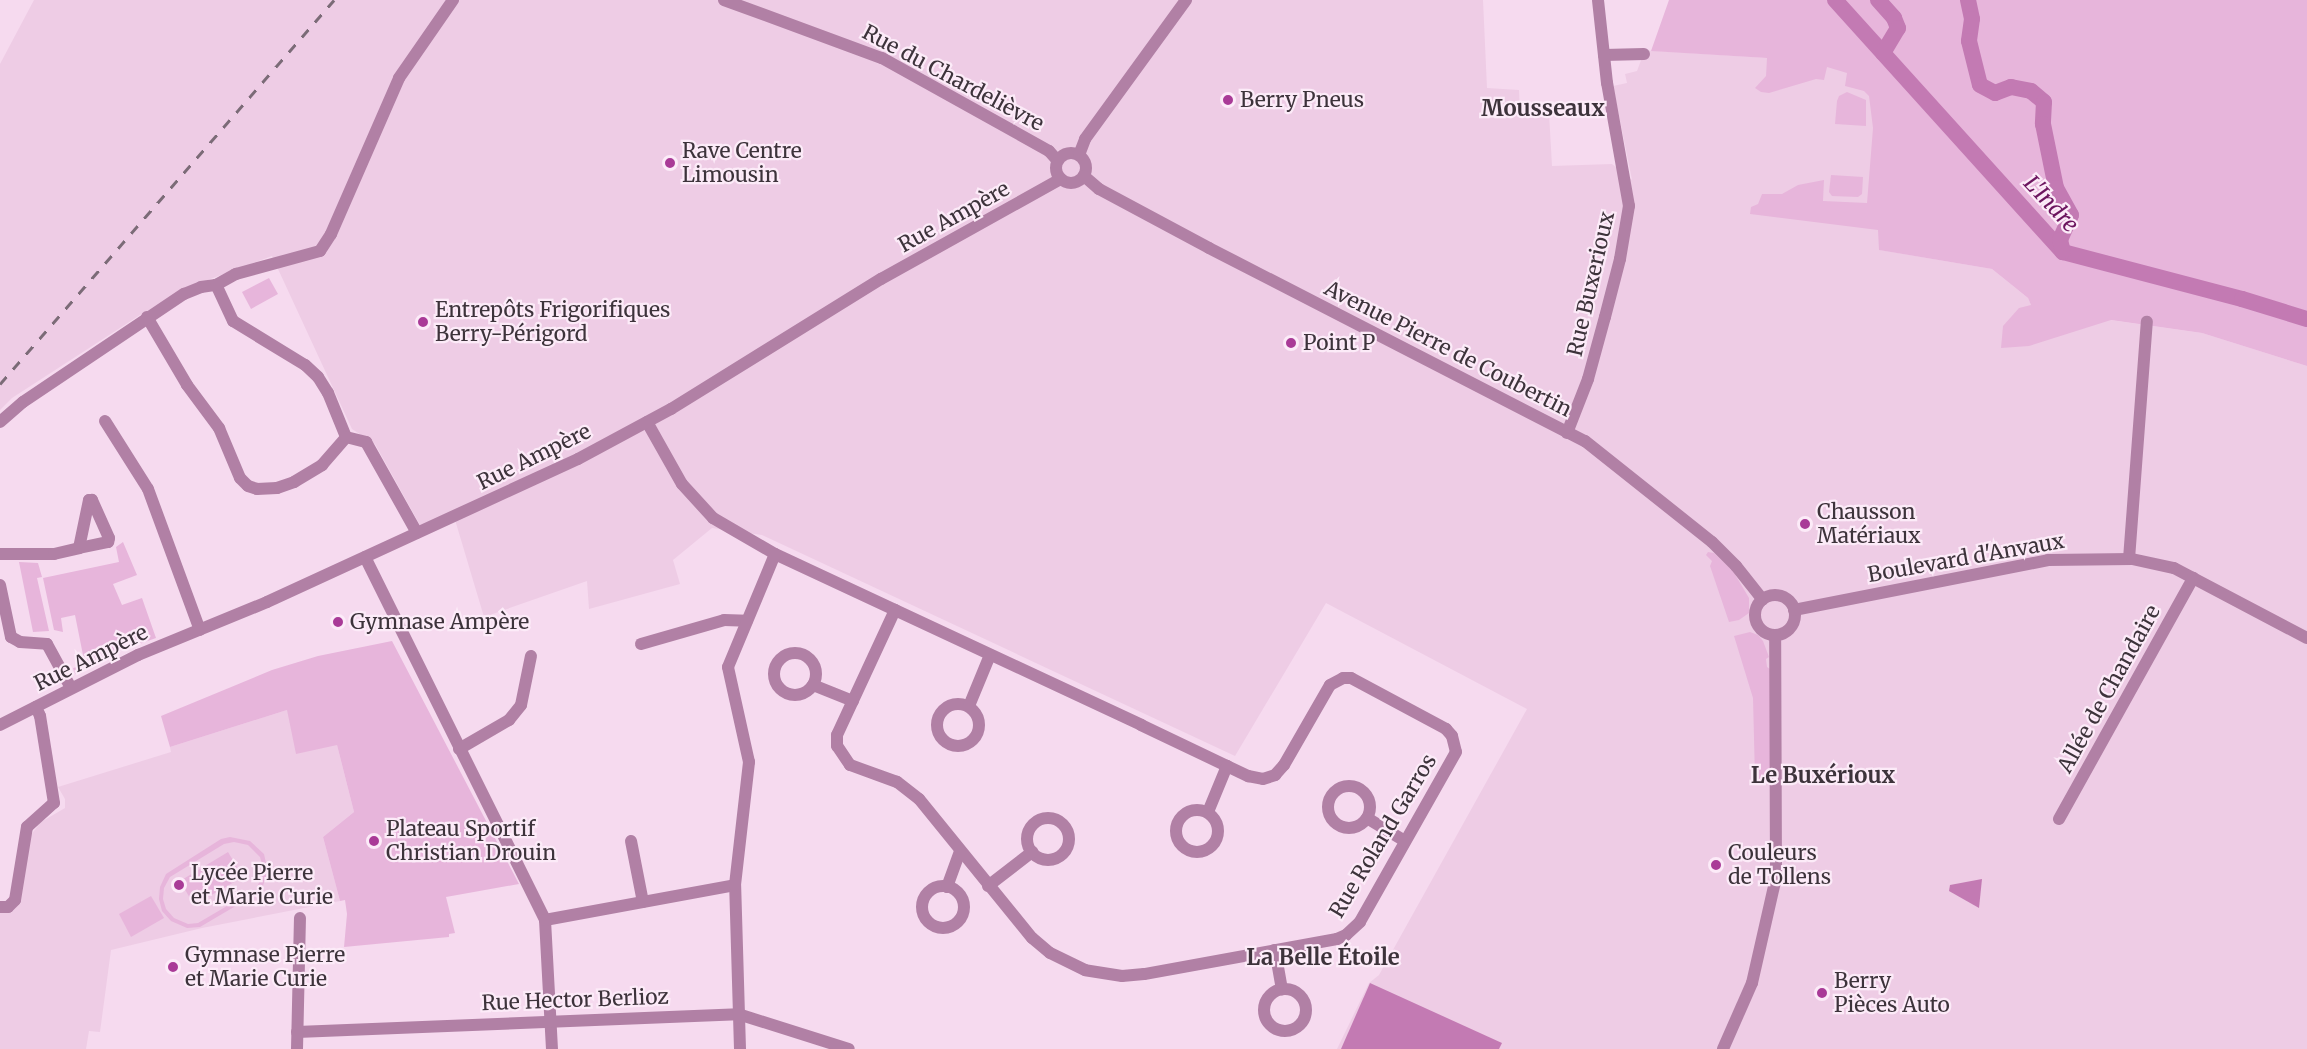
<!DOCTYPE html>
<meta charset="utf-8">
<style>
body{margin:0}
#map{position:relative;width:2307px;height:1049px;overflow:hidden;background:#f6daef;font-family:Merriweather,serif}
div>[style]{position:absolute}
[style*='--x']{left:calc(var(--x)*1px);top:calc(var(--y)*1px);width:calc(var(--w)*1px);rotate:calc(var(--a)*1deg)}
.built>*{inset:0;background:#eecce5}
.green>*{inset:0;background:#e7b5db}
.water>*{inset:0;background:#c37ab3}
.river>*{height:16px;margin:-8px;padding:0 8px;transform-origin:8px;border-radius:8px;background:#c37ab3}
.minor>*{height:12px;margin:-6px;padding:0 6px;transform-origin:6px;border-radius:6px;background:#b180a5}
.minor>.ring{margin:-6px;padding:0;box-sizing:content-box;background:none;border:12px solid #b180a5;border-radius:50%}
.rail>*{height:3px;margin-top:-1.5px;transform-origin:0;background:repeating-linear-gradient(90deg,#7b6b77 0 10px,transparent 0 20px)}
.dots>*{width:16px;height:16px;translate:-50% -50%;box-sizing:border-box;border:3px solid #fcebf8;border-radius:50%}
span{translate:-50% -50%;white-space:nowrap;text-align:center;line-height:1.15;-webkit-text-stroke:4.5px #fcebf8;paint-order:stroke}
.street-label{font-size:21px;color:#3d333b}
.poi-label{font-size:21px;color:#3d333b}
.left{translate:0 -50%;text-align:left}
.neighbourhood-label{font-size:22px;color:#3d333b;font-weight:700}
.water-label{font-size:22px;color:#6c155f;font-style:italic}
</style>
<div id="map">
<div class="built">
<div style="clip-path:polygon(34px 0,1483px 0,1487px 88px,1519px 90px,1520px 113px,1549px 113px,1552px 166px,1612px 164px,1632px 180px,1613px 86px,1627px 83px,1625px 74px,1637px 71px,1643px 55px,1641px 50px,1847px 63px,1885px 107px,1880px 250px,1992px 269px,2028px 298px,2033px 309px,2202px 333px,2307px 366px,2307px 1049px,1337px 1049px,1369px 983px,1379px 975px,1527px 709px,1326px 603px,1235px 756px,762px 535px,712px 528px,673px 560px,680px 584px,589px 609px,587px 581px,484px 617px,453px 513px,421px 527px,375px 444px,352px 429px,272px 256px,205px 281px,140px 315px,12px 398px,0 410px,0 64px)"></div>
<div style="clip-path:polygon(287px 710px,337px 745px,354px 812px,323px 837px,340px 901px,202px 928px,111px 950px,100px 1032px,89px 1031px,86px 1049px,0 1049px,0 911px,10px 911px,30px 836px,41px 822px,65px 808px,65px 799px,58px 787px,171px 752px,170px 747px)"></div>
</div>
<div class="green">
<div style="clip-path:polygon(1669px 0,2307px 0,2307px 366px,2202px 333px,2111px 320px,2029px 346px,2001px 348px,2003px 326px,2019px 308px,2031px 305px,2028px 298px,1992px 269px,1879px 250px,1878px 230px,1750px 214px,1751px 207px,1758px 204px,1762px 194px,1782px 194px,1798px 185px,1824px 180px,1823px 201px,1867px 203px,1873px 128px,1869px 96px,1864px 91px,1845px 86px,1847px 73px,1827px 67px,1824px 80px,1816px 79px,1769px 93px,1761px 92px,1755px 88px,1766px 76px,1767px 58px,1651px 51px)"></div>
<div style="clip-path:polygon(1847px 92px,1866px 100px,1866px 126px,1835px 124px,1837px 101px,1839px 96px)"></div>
<div style="clip-path:polygon(1831px 175px,1863px 177px,1862px 194px,1858px 197px,1832px 196px,1829px 192px)"></div>
<div style="clip-path:polygon(269px 278px,278px 294px,251px 309px,242px 292px)"></div>
<div style="clip-path:polygon(123px 542px,137px 575px,113px 584px,122px 605px,142px 598px,156px 638px,114px 653px,75px 674px,73px 668px,85px 665px,75px 615px,61px 618px,63px 632px,54px 630px,43px 578px,119px 562px,116px 547px)"></div>
<div style="clip-path:polygon(1708px 552px,1714px 553px,1733px 571px,1749px 598px,1749px 613px,1739px 620px,1729px 622px,1710px 566px,1712px 561px,1706px 555px)"></div>
<div style="clip-path:polygon(19px 562px,38px 563px,42px 577px,37px 578px,49px 631px,33px 632px)"></div>
<div style="clip-path:polygon(1750px 632px,1758px 635px,1763px 641px,1769px 657px,1766px 659px,1767px 667px,1770px 669px,1772px 777px,1766px 782px,1755px 778px,1753px 698px,1734px 636px)"></div>
<div style="clip-path:polygon(392px 641px,519px 884px,446px 897px,455px 933px,449px 934px,449px 937px,344px 947px,347px 914px,345px 900px,340px 901px,323px 837px,354px 812px,337px 745px,296px 754px,287px 710px,170px 747px,161px 716px,272px 670px,318px 656px)"></div>
<div style="clip-path:polygon(evenodd,230px 837px,250px 841px,264px 854px,268px 872px,261px 891px,200px 927px,187px 928px,171px 921px,162px 911px,159px 899px,160px 887px,166px 874px,221px 839px,230px 837px,234px 842px,248px 845px,260px 857px,264px 872px,256px 889px,198px 923px,188px 924px,174px 918px,166px 909px,163px 899px,164px 888px,170px 877px,224px 844px,234px 842px)"></div>
<div style="clip-path:polygon(228px 852px,243px 877px,194px 905px,180px 881px)"></div>
<div style="clip-path:polygon(151px 896px,164px 918px,131px 937px,119px 914px)"></div>
</div>
<div class="water">
<div style="clip-path:polygon(1982px 879px,1979px 908px,1949px 891px,1950px 885px)"></div>
<div style="clip-path:polygon(1370px 983px,1502px 1043px,1499px 1049px,1341px 1049px)"></div>
</div>
<div class="river">
<div style="--x:1835;--y:0;--w:340;--a:47.9"></div>
<div style="--x:2063;--y:252;--w:185;--a:14.7"></div>
<div style="--x:2242;--y:299;--w:68;--a:17.1"></div>
<div style="--x:1878;--y:0;--w:24;--a:48"></div>
<div style="--x:1894;--y:18;--w:11;--a:68"></div>
<div style="--x:1898;--y:28;--w:29;--a:121"></div>
<div style="--x:1968;--y:0;--w:19;--a:78"></div>
<div style="--x:1972;--y:19;--w:22;--a:98"></div>
<div style="--x:1969;--y:41;--w:45;--a:76"></div>
<div style="--x:1980;--y:85;--w:17;--a:28"></div>
<div style="--x:1995;--y:93;--w:17;--a:-21"></div>
<div style="--x:2011;--y:87;--w:20;--a:11"></div>
<div style="--x:2031;--y:91;--w:17;--a:40"></div>
<div style="--x:2044;--y:102;--w:22;--a:93"></div>
<div style="--x:2043;--y:124;--w:65;--a:78.5"></div>
<div style="--x:2056;--y:188;--w:31;--a:61"></div>
<div style="--x:2071;--y:215;--w:27;--a:114"></div>
<div style="--x:2060;--y:240;--w:12;--a:76"></div>
</div>
<div class="minor">
<div style="--x:724;--y:0;--w:168;--a:20.2"></div>
<div style="--x:882;--y:58;--w:191;--a:29.1"></div>
<div style="--x:1049;--y:151;--w:13;--a:48"></div>
<div style="--x:1604;--y:55;--w:40;--a:-1.4"></div>
<div class="ring" style="left:1056px;top:153px;width:18px;height:18px"></div>
<div style="--x:1079;--y:155;--w:17;--a:-69"></div>
<div style="--x:1085;--y:139;--w:172;--a:-54"></div>
<div style="--x:1084;--y:176;--w:20;--a:41"></div>
<div style="--x:1099;--y:189;--w:125;--a:28.2"></div>
<div style="--x:1209;--y:248;--w:423;--a:27.2"></div>
<div style="--x:1585;--y:441;--w:162;--a:38.5"></div>
<div style="--x:1712;--y:542;--w:34;--a:45"></div>
<div style="--x:1736;--y:566;--w:43;--a:51.5"></div>
<div style="--x:147;--y:317;--w:79;--a:59.5"></div>
<div style="--x:187;--y:385;--w:54;--a:53.3"></div>
<div style="--x:219;--y:428;--w:54;--a:67.2"></div>
<div style="--x:240;--y:478;--w:11;--a:45"></div>
<div style="--x:248;--y:486;--w:9;--a:18"></div>
<div style="--x:257;--y:489;--w:20;--a:-3"></div>
<div style="--x:277;--y:488;--w:18;--a:-19"></div>
<div style="--x:294;--y:482;--w:33;--a:-31"></div>
<div style="--x:322;--y:465;--w:37;--a:-49"></div>
<div style="--x:346;--y:437;--w:48;--a:-112.2"></div>
<div style="--x:328;--y:393;--w:19;--a:-122"></div>
<div style="--x:318;--y:377;--w:18;--a:-137"></div>
<div style="--x:305;--y:365;--w:84;--a:-148.6"></div>
<div style="--x:233;--y:321;--w:40;--a:-115"></div>
<div style="--x:105;--y:421;--w:80;--a:57.7"></div>
<div style="--x:148;--y:489;--w:150;--a:69.8"></div>
<div style="--x:0;--y:422;--w:30;--a:-41"></div>
<div style="--x:23;--y:402;--w:194;--a:-33.9"></div>
<div style="--x:184;--y:294;--w:18;--a:-22"></div>
<div style="--x:201;--y:287;--w:15;--a:-8"></div>
<div style="--x:216;--y:285;--w:23;--a:-29"></div>
<div style="--x:236;--y:274;--w:87;--a:-15.3"></div>
<div style="--x:320;--y:251;--w:20;--a:-57"></div>
<div style="--x:331;--y:234;--w:170;--a:-66.4"></div>
<div style="--x:399;--y:78;--w:95;--a:-55.3"></div>
<div style="--x:647;--y:422;--w:71;--a:60.6"></div>
<div style="--x:682;--y:484;--w:46;--a:47.6"></div>
<div style="--x:713;--y:518;--w:72;--a:30.1"></div>
<div style="--x:775;--y:554;--w:404;--a:25"></div>
<div style="--x:1141;--y:725;--w:119;--a:25.5"></div>
<div style="--x:1248;--y:776;--w:15;--a:11"></div>
<div style="--x:1263;--y:779;--w:13;--a:-18"></div>
<div style="--x:1275;--y:775;--w:13;--a:-48"></div>
<div style="--x:1284;--y:765;--w:92;--a:-60.1"></div>
<div style="--x:1330;--y:685;--w:15;--a:-28"></div>
<div style="--x:1343;--y:678;--w:8;--a:0"></div>
<div style="--x:1351;--y:678;--w:108;--a:28.2"></div>
<div style="--x:1446;--y:729;--w:9;--a:49"></div>
<div style="--x:1452;--y:736;--w:16;--a:76"></div>
<div style="--x:1456;--y:752;--w:195;--a:119.5"></div>
<div style="--x:1360;--y:922;--w:19;--a:137"></div>
<div style="--x:1346;--y:935;--w:10;--a:156"></div>
<div style="--x:1337;--y:939;--w:196;--a:169.7"></div>
<div style="--x:1144;--y:974;--w:22;--a:175"></div>
<div style="--x:1122;--y:976;--w:37;--a:-171"></div>
<div style="--x:1085;--y:970;--w:39;--a:-154"></div>
<div style="--x:1050;--y:953;--w:23;--a:-140"></div>
<div style="--x:1032;--y:938;--w:179;--a:-129.1"></div>
<div style="--x:919;--y:799;--w:28;--a:-142"></div>
<div style="--x:897;--y:782;--w:50;--a:-160.1"></div>
<div style="--x:850;--y:765;--w:23;--a:-124"></div>
<div style="--x:837;--y:746;--w:11;--a:-90"></div>
<div style="--x:837;--y:735;--w:138;--a:-65.1"></div>
<div style="--x:1567;--y:433;--w:58;--a:-68.7"></div>
<div style="--x:1588;--y:379;--w:64;--a:-74.7"></div>
<div style="--x:1605;--y:317;--w:60;--a:-75.5"></div>
<div style="--x:1620;--y:259;--w:54;--a:-80.4"></div>
<div style="--x:1629;--y:206;--w:125;--a:-100.1"></div>
<div style="--x:1607;--y:83;--w:83;--a:-96.2"></div>
<div style="--x:346;--y:437;--w:21;--a:14"></div>
<div style="--x:366;--y:442;--w:104;--a:60.7"></div>
<div style="--x:0;--y:554;--w:54;--a:0"></div>
<div style="--x:54;--y:554;--w:26;--a:-13"></div>
<div style="--x:79;--y:548;--w:30;--a:-12"></div>
<div style="--x:108;--y:542;--w:4;--a:-76"></div>
<div style="--x:109;--y:538;--w:42;--a:-114.1"></div>
<div style="--x:92;--y:500;--w:3;--a:180"></div>
<div style="--x:89;--y:500;--w:49;--a:101.8"></div>
<div style="--x:365;--y:557;--w:405;--a:63.6"></div>
<div style="--x:545;--y:920;--w:129;--a:86.9"></div>
<div style="--x:2129;--y:559;--w:238;--a:-85.7"></div>
<div style="--x:0;--y:585;--w:53;--a:78.1"></div>
<div style="--x:11;--y:637;--w:10;--a:29"></div>
<div style="--x:20;--y:642;--w:27;--a:4"></div>
<div style="--x:47;--y:644;--w:50;--a:61.4"></div>
<div class="ring" style="left:1755px;top:595px;width:28px;height:28px"></div>
<div style="--x:1794;--y:610;--w:259;--a:-11.1"></div>
<div style="--x:2048;--y:560;--w:84;--a:-0.7"></div>
<div style="--x:2132;--y:559;--w:43;--a:12.1"></div>
<div style="--x:2174;--y:568;--w:150;--a:27.8"></div>
<div style="--x:641;--y:644;--w:86;--a:-16.1"></div>
<div style="--x:724;--y:620;--w:23;--a:2"></div>
<div class="ring" style="left:774px;top:653px;width:30px;height:30px"></div>
<div style="--x:813;--y:685;--w:43;--a:21.8"></div>
<div class="ring" style="left:937px;top:704px;width:30px;height:30px"></div>
<div style="--x:969;--y:706;--w:55;--a:-67.6"></div>
<div style="--x:0;--y:725;--w:155;--a:-26.9"></div>
<div style="--x:138;--y:655;--w:139;--a:-22.3"></div>
<div style="--x:267;--y:602;--w:342;--a:-24.7"></div>
<div style="--x:578;--y:459;--w:106;--a:-28.3"></div>
<div style="--x:671;--y:409;--w:247;--a:-31.8"></div>
<div style="--x:881;--y:279;--w:206;--a:-29.1"></div>
<div style="--x:459;--y:749;--w:58;--a:-30.1"></div>
<div style="--x:509;--y:720;--w:19;--a:-51"></div>
<div style="--x:521;--y:705;--w:50;--a:-78.5"></div>
<div class="ring" style="left:1328px;top:786px;width:30px;height:30px"></div>
<div class="ring" style="left:1176px;top:810px;width:30px;height:30px"></div>
<div style="--x:1208;--y:812;--w:50;--a:-67.6"></div>
<div style="--x:1367;--y:818;--w:44;--a:31.2"></div>
<div class="ring" style="left:1027px;top:818px;width:30px;height:30px"></div>
<div style="--x:2059;--y:819;--w:276;--a:-60.9"></div>
<div style="--x:631;--y:841;--w:62;--a:78.9"></div>
<div style="--x:988;--y:886;--w:56;--a:-37.7"></div>
<div class="ring" style="left:922px;top:886px;width:30px;height:30px"></div>
<div style="--x:947;--y:887;--w:38;--a:-70"></div>
<div style="--x:0;--y:907;--w:8;--a:0"></div>
<div style="--x:8;--y:907;--w:10;--a:-45"></div>
<div style="--x:15;--y:900;--w:74;--a:-80.7"></div>
<div style="--x:27;--y:827;--w:36;--a:-42"></div>
<div style="--x:54;--y:803;--w:88;--a:-99.1"></div>
<div style="--x:40;--y:716;--w:10;--a:-114"></div>
<div style="--x:545;--y:920;--w:193;--a:-10.4"></div>
<div style="--x:1275;--y:950;--w:40;--a:80"></div>
<div class="ring" style="left:1264px;top:989px;width:30px;height:30px"></div>
<div style="--x:297;--y:1032;--w:441;--a:-2.3"></div>
<div style="--x:738;--y:1014;--w:116;--a:17.5"></div>
<div style="--x:297;--y:1049;--w:131;--a:-88.7"></div>
<div style="--x:740;--y:1049;--w:164;--a:-91.7"></div>
<div style="--x:735;--y:885;--w:124;--a:-83.5"></div>
<div style="--x:749;--y:762;--w:97;--a:-102.5"></div>
<div style="--x:728;--y:667;--w:122;--a:-67.4"></div>
<div style="--x:1723;--y:1049;--w:72;--a:-66.3"></div>
<div style="--x:1752;--y:983;--w:109;--a:-77.2"></div>
<div style="--x:1776;--y:877;--w:242;--a:-90.2"></div>
</div>
<div class="rail">
<div style="--x:0;--y:384;--w:509;--a:-48.98"></div>
</div>
<div class="dots">
<div style="left:1228px;top:100px;background:#a93a97"></div>
<div style="left:670px;top:163px;background:#a93a97"></div>
<div style="left:423px;top:322px;background:#a93a97"></div>
<div style="left:1291px;top:343px;background:#a93a97"></div>
<div style="left:1805px;top:524px;background:#a93a97"></div>
<div style="left:338px;top:622px;background:#a93a97"></div>
<div style="left:374px;top:841px;background:#a93a97"></div>
<div style="left:1716px;top:865px;background:#a93a97"></div>
<div style="left:179px;top:885px;background:#a93a97"></div>
<div style="left:173px;top:967px;background:#a93a97"></div>
<div style="left:1822px;top:993px;background:#a93a97"></div>
</div>
<div class="street-label">
<span style="left:953px;top:78px;rotate:28deg">Rue du Chardelièvre</span>
<span style="left:954px;top:217px;rotate:-29deg">Rue Ampère</span>
<span style="left:1591px;top:284px;rotate:-77deg">Rue Buxerioux</span>
<span style="left:1448px;top:349px;rotate:27deg">Avenue Pierre de Coubertin</span>
<span style="left:534px;top:457px;rotate:-26deg">Rue Ampère</span>
<span style="left:1966px;top:558px;rotate:-10deg">Boulevard d'Anvaux</span>
<span style="left:91px;top:658px;rotate:-26deg">Rue Ampère</span>
<span style="left:2109px;top:689px;rotate:-61deg">Allée de Chandaire</span>
<span style="left:1383px;top:836px;rotate:-59deg">Rue Roland Garros</span>
<span style="left:575px;top:1000px;rotate:-2deg">Rue Hector Berlioz</span>
</div>
<div class="poi-label">
<span class="left" style="left:1240px;top:100px">Berry Pneus</span>
<span class="left" style="left:682px;top:163px">Rave Centre<br>Limousin</span>
<span class="left" style="left:435px;top:322px">Entrepôts Frigorifiques<br>Berry-Périgord</span>
<span class="left" style="left:1303px;top:343px">Point P</span>
<span class="left" style="left:1817px;top:524px">Chausson<br>Matériaux</span>
<span class="left" style="left:350px;top:622px">Gymnase Ampère</span>
<span class="left" style="left:386px;top:841px">Plateau Sportif<br>Christian Drouin</span>
<span class="left" style="left:1728px;top:865px">Couleurs<br>de Tollens</span>
<span class="left" style="left:191px;top:885px">Lycée Pierre<br>et Marie Curie</span>
<span class="left" style="left:185px;top:967px">Gymnase Pierre<br>et Marie Curie</span>
<span class="left" style="left:1834px;top:993px">Berry<br>Pièces Auto</span>
</div>
<div class="neighbourhood-label">
<span style="left:1543px;top:109px">Mousseaux</span>
<span style="left:1823px;top:776px">Le Buxérioux</span>
<span style="left:1323px;top:958px">La Belle Étoile</span>
</div>
<div class="water-label">
<span style="left:2051px;top:204px;rotate:47deg">L'Indre</span>
</div>
</div>
